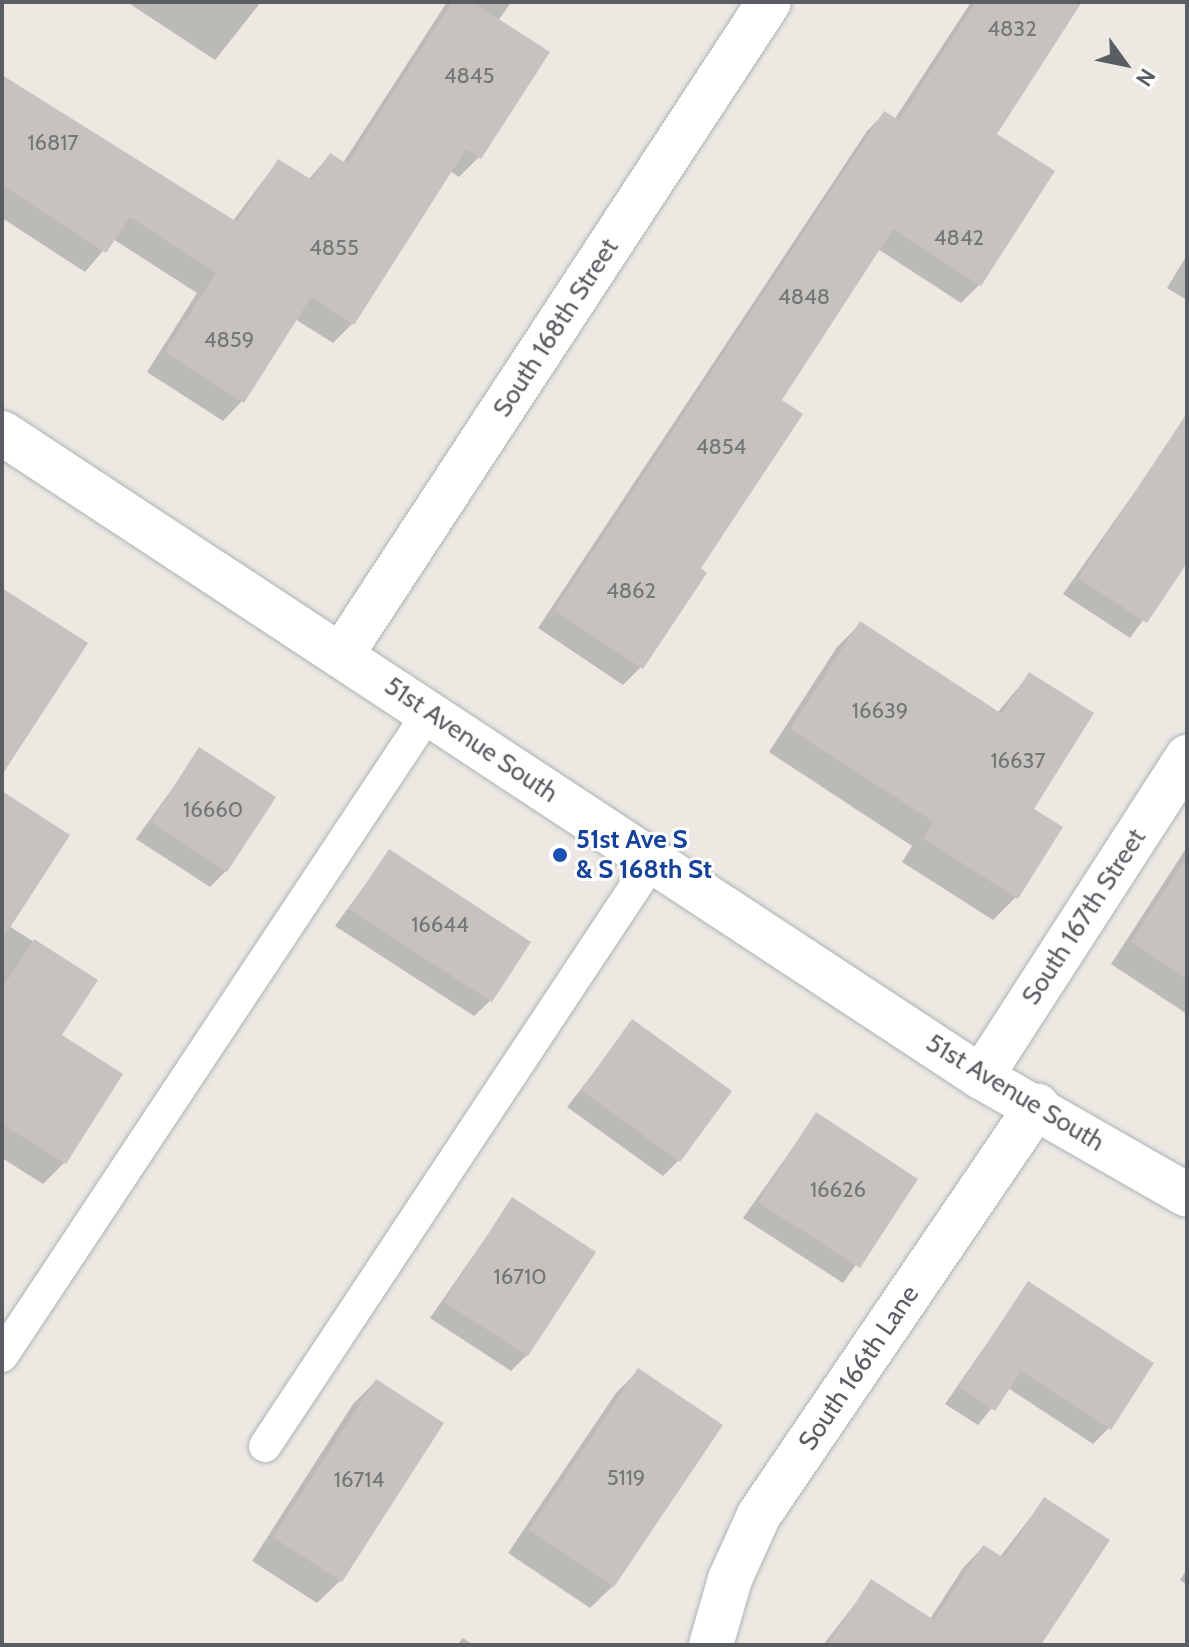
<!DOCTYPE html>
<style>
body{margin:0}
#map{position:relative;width:1189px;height:1647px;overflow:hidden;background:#ebe9e2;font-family:Cabin,sans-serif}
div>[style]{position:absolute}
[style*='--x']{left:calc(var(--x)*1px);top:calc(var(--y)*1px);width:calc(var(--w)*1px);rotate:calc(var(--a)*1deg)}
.shadow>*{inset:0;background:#0003}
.building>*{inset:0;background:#c6c3be}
.roads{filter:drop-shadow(0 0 2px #afb2b6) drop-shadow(0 0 2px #afb2b6)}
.lane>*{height:32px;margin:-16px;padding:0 16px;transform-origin:16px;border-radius:16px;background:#fff}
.street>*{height:44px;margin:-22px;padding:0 22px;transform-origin:22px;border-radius:22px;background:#fff}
.dots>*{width:22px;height:22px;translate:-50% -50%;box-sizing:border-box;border:4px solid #fff;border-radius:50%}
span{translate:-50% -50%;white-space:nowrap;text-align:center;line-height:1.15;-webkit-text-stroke:6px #fff;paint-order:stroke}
.number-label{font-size:22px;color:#757678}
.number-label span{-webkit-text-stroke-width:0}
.street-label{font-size:26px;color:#5a5d61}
.transit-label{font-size:26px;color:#164399;font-weight:700}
.left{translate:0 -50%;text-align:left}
.frame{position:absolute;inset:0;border:4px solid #5a5d61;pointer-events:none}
.north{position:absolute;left:1085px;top:24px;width:80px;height:80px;-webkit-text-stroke:6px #fff;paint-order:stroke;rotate:123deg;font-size:22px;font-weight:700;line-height:32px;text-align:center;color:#5a5d61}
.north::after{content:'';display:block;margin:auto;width:28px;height:36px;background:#5a5d61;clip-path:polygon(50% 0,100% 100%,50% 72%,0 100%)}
</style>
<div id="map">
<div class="shadow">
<div style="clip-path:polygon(127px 2px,261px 2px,215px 60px)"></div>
<div style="clip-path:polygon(447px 2px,511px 2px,498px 21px,479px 157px,459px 177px,450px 171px,353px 323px,333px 343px,295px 319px,242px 401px,223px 421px,147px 372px,197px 293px,113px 239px,85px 272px,2px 218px,2px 94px,232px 222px,278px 161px,308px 180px,330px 155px,343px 163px)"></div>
<div style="clip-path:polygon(971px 2px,1080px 2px,994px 134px,979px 285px,961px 303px,878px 249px,780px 401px,698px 569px,641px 667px,623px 685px,538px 628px,867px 131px,884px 114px,894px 120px)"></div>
<div style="clip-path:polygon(1187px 255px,1187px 300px,1167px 288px)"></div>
<div style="clip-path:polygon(1172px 439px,1187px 448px,1187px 560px,1130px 638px,1063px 594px)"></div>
<div style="clip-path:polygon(860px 624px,997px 713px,1029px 675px,1031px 809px,1016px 897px,993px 920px,902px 862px,912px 846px,769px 752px,837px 647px)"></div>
<div style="clip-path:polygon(200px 750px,226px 871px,210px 887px,136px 839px)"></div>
<div style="clip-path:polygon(2px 793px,9px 926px,95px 981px,59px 1036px,120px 1075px,64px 1163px,43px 1184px,2px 1158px)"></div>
<div style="clip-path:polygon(1187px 847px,1187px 1014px,1111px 964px)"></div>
<div style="clip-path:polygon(389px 852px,490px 1001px,474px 1016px,335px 926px)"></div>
<div style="clip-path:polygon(633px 1022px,679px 1160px,663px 1176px,567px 1107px)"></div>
<div style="clip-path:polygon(816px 1115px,916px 1180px,843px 1283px,743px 1218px)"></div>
<div style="clip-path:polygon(512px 1200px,527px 1355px,511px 1371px,430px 1318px)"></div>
<div style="clip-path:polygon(1028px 1284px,1109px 1428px,1093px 1444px,1008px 1388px,978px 1425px,945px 1404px)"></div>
<div style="clip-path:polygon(638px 1371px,613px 1586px,590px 1608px,508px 1553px,616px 1393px)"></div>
<div style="clip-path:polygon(376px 1381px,442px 1424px,340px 1581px,317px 1603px,252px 1561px,353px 1404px)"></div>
<div style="clip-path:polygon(1044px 1500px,1039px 1645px,823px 1645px,872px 1582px,930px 1619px,963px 1568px,983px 1547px,999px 1558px)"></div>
<div style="clip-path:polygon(1187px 1569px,1187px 1585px,1180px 1580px)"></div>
<div style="clip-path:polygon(463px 1638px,473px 1645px,457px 1645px)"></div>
</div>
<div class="building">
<div style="clip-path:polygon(452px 2px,472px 2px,550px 52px,481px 159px,466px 149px,354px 325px,311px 297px,244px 403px,165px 352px,216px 273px,130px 217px,106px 253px,2px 185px,2px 75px,237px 222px,278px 159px,312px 180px,330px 153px,347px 164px)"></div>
<div style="clip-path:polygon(976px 2px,1082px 2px,997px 134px,1055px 171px,981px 286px,893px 229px,782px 400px,803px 414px,701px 568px,707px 573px,643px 669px,554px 610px,884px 111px,899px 120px)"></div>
<div style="clip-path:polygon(1187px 413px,1187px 563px,1147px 623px,1078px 578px)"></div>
<div style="clip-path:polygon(2px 588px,88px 643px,2px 775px)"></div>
<div style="clip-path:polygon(860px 621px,1002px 714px,1029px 672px,1094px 713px,1034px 809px,1063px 827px,1018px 899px,923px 838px,934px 822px,790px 729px)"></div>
<div style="clip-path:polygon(199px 747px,276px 797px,227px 872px,151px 822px)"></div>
<div style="clip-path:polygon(2px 791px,70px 835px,2px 940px)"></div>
<div style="clip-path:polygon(389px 849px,531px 942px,492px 1002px,349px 909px)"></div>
<div style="clip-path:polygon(1187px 856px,1187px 979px,1131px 942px)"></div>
<div style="clip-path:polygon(34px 939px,98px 980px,62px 1035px,123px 1074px,66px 1164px,2px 1124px,2px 989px)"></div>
<div style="clip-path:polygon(632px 1019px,732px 1091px,680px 1162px,581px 1090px)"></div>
<div style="clip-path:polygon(816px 1112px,918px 1179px,860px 1268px,758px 1202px)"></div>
<div style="clip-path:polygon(512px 1197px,596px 1252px,528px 1356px,444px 1302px)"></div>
<div style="clip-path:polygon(1028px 1281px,1154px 1363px,1111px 1430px,1021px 1371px,995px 1411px,959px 1387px)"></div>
<div style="clip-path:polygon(638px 1368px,723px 1425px,614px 1587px,529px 1530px)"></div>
<div style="clip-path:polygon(376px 1379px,444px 1423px,342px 1582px,273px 1537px)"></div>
<div style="clip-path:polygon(1044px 1497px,1110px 1540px,1041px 1645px,828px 1645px,871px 1579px,934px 1620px,983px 1545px,1004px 1558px)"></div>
</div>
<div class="roads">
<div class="lane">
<div style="--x:2;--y:1356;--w:773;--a:-56.45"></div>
<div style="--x:265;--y:1446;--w:703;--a:-56.49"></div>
</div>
<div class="street">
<div style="--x:2;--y:433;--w:1172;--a:33.34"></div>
<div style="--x:981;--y:1077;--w:237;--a:29.8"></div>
<div style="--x:342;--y:654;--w:779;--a:-56.78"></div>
<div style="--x:981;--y:1077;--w:381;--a:-57.2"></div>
<div style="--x:711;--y:1645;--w:69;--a:-73.9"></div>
<div style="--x:730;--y:1579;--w:70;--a:-65.6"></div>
<div style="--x:759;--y:1515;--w:495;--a:-55.8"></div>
</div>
</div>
<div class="dots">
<div style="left:560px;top:855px;background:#1a4fb4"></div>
</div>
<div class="number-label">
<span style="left:1012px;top:29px">4832</span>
<span style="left:469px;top:76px">4845</span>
<span style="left:53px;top:143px">16817</span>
<span style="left:959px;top:238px">4842</span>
<span style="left:334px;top:248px">4855</span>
<span style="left:804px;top:297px">4848</span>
<span style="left:229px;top:340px">4859</span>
<span style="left:721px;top:447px">4854</span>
<span style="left:631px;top:591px">4862</span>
<span style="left:880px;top:711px">16639</span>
<span style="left:1018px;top:761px">16637</span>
<span style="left:213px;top:810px">16660</span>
<span style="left:440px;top:925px">16644</span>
<span style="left:838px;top:1190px">16626</span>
<span style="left:520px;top:1277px">16710</span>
<span style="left:626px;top:1478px">5119</span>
<span style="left:359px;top:1480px">16714</span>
</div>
<div class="street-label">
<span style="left:556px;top:328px;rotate:-57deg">South 168th Street</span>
<span style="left:471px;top:740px;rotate:34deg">51st Avenue South</span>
<span style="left:1084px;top:917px;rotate:-57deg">South 167th Street</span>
<span style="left:1015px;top:1093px;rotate:31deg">51st Avenue South</span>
<span style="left:859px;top:1368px;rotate:-56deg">South 166th Lane</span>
</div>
<div class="transit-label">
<span class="left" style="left:576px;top:855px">51st Ave S<br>&amp; S 168th St</span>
</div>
<div class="frame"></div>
<div class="north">N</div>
</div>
